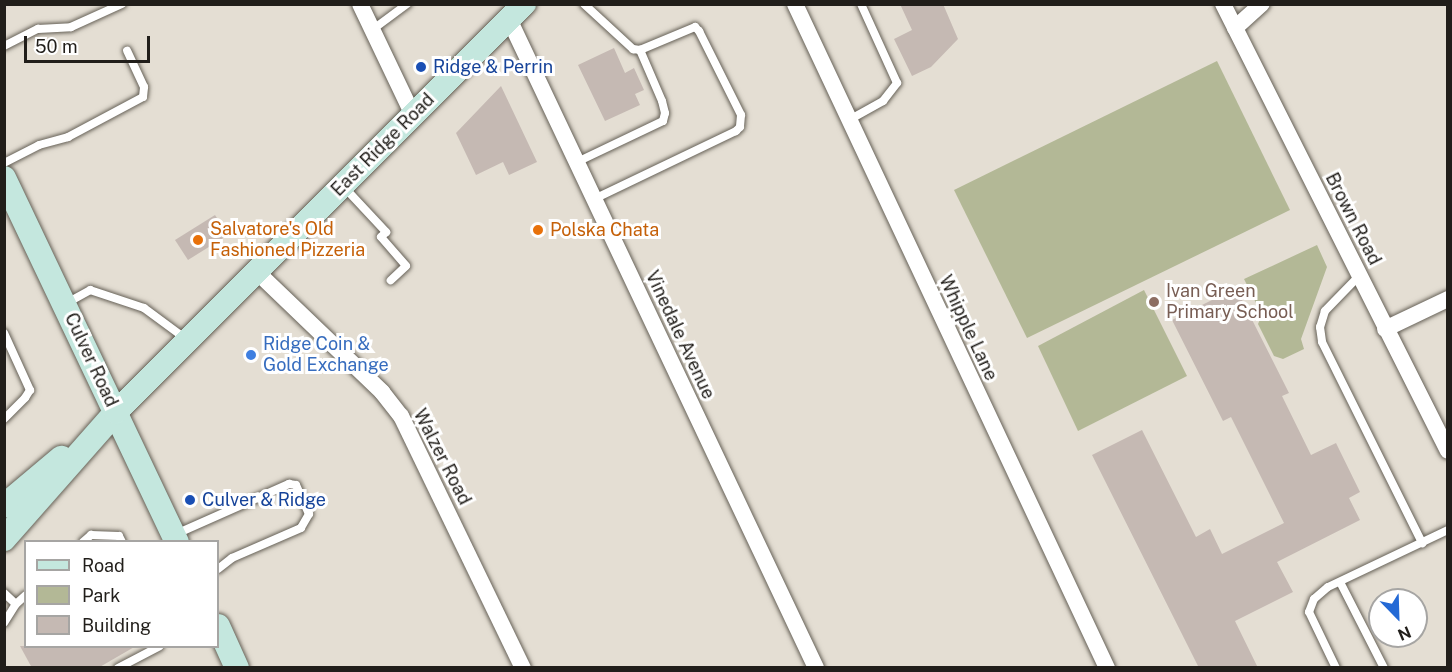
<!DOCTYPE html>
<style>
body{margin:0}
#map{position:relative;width:1452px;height:672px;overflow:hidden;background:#e4ded3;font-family:"Public Sans",sans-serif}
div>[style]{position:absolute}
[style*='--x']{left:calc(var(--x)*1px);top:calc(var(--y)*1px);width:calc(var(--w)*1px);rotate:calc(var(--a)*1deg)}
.green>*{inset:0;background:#b3b896}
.building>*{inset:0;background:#c5b9b3}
.roads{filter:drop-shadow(0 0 2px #666157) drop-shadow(0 0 2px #666157)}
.lane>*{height:8px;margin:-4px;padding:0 4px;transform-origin:4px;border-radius:4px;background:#fff}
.street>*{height:16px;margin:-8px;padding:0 8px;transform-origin:8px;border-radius:8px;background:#fff}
.secondary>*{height:24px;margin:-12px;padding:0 12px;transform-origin:12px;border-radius:12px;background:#c4e7de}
.dots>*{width:16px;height:16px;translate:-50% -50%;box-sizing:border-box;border:3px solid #fff;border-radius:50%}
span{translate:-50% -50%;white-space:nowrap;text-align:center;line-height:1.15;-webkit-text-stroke:6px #fff;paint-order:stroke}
.transit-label{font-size:18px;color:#164399}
.left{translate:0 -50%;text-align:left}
.street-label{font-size:18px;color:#211e1a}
.food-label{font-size:18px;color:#c56008}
.education-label{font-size:18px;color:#785e54}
.shop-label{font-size:18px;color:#366cbe}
.frame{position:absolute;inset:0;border:6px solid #211e1a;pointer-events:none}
.legend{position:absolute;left:24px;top:540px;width:195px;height:108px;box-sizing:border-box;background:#fff;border:2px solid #a6a5a3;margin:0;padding:8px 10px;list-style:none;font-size:18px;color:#211e1a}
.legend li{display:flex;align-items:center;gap:12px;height:30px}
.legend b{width:30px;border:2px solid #a6a5a3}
.north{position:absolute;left:1368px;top:588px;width:60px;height:60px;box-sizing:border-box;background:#fff;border:2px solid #a6a5a3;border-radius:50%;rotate:157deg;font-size:16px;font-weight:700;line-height:24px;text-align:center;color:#211e1a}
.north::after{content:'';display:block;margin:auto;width:21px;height:27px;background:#2469d5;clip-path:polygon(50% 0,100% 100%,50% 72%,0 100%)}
.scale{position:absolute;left:24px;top:36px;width:126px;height:27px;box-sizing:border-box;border:3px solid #211e1a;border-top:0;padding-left:8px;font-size:18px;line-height:21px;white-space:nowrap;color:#211e1a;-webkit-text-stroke:4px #fff;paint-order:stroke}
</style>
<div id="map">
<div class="green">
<div style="clip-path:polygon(1217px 61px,1290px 210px,1027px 338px,954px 190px)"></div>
<div style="clip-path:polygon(1317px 245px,1327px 267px,1301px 339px,1304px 349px,1283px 359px,1274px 356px,1258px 324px,1262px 315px,1244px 279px)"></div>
<div style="clip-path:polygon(1144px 290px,1187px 376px,1078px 431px,1038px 346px)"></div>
</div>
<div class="building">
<div style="clip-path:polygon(900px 4px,943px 4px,958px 39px,931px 67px,912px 76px,894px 39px,912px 30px)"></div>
<div style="clip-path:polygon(614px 48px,625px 73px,634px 68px,644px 90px,635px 94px,640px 105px,605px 121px,578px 65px)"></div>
<div style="clip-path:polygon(501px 86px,537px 162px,509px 175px,503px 162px,476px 175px,456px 133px)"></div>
<div style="clip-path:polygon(215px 215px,228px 235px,188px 260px,175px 240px)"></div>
<div style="clip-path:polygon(1236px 288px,1289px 393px,1282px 396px,1311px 455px,1336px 443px,1360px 492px,1349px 498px,1360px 520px,1277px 562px,1293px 592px,1235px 621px,1258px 668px,1199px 668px,1092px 455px,1142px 430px,1196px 537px,1210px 529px,1222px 554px,1284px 523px,1231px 417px,1223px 421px,1172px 320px)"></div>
<div style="clip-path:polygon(20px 646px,136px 646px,98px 668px,32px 668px)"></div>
</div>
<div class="roads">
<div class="lane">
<div style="--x:584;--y:4;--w:67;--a:42.6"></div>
<div style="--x:633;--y:49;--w:7;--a:8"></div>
<div style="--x:640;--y:50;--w:60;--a:-22.7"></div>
<div style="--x:695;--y:27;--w:6;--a:45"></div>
<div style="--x:699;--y:31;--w:94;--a:63.4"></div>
<div style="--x:741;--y:115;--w:12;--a:95"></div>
<div style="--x:740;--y:127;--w:6;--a:135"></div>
<div style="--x:736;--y:131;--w:157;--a:154.4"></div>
<div style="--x:372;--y:30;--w:44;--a:-36.6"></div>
<div style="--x:4;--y:46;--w:38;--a:-27"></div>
<div style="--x:38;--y:29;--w:33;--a:-3"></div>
<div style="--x:71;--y:27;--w:56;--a:-24.3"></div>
<div style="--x:849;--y:120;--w:39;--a:-29"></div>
<div style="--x:883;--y:101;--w:23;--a:-52"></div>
<div style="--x:897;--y:83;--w:87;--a:-114.5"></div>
<div style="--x:577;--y:162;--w:95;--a:-25.5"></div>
<div style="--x:663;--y:121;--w:8;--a:-76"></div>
<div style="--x:665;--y:113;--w:12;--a:-104"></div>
<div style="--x:662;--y:101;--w:56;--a:-113.3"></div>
<div style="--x:4;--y:163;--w:39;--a:-27"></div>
<div style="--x:39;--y:145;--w:30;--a:-15"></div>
<div style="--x:68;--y:137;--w:85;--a:-28.1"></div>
<div style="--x:143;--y:97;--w:10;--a:-84"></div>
<div style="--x:144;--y:87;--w:40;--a:-115"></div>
<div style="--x:344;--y:187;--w:62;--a:47"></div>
<div style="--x:386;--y:232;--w:7;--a:135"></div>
<div style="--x:381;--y:237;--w:38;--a:49"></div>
<div style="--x:406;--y:266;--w:21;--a:137"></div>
<div style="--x:1359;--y:276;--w:49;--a:134.2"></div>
<div style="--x:1325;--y:311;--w:17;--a:107"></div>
<div style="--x:1320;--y:327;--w:15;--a:82"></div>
<div style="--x:1322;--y:342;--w:225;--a:63.5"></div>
<div style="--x:65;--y:304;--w:29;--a:-29"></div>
<div style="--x:90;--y:290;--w:57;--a:18.4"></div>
<div style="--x:144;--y:308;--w:52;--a:36.4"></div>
<div style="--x:4;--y:333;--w:63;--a:65.5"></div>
<div style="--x:30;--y:390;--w:9;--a:122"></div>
<div style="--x:25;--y:398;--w:30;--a:135"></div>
<div style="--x:176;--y:534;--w:124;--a:-23.9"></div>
<div style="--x:289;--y:484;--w:7;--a:8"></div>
<div style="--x:296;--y:485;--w:32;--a:66"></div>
<div style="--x:309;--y:514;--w:16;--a:120"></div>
<div style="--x:301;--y:528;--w:75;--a:156.5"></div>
<div style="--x:232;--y:558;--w:18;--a:142"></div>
<div style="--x:83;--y:542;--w:11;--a:-41"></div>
<div style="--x:91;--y:535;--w:28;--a:2"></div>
<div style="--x:119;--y:536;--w:7;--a:63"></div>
<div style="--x:1340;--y:582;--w:97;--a:62.9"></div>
<div style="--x:4;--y:593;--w:16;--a:43"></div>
<div style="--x:4;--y:623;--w:22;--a:-58"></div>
<div style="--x:16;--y:604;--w:13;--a:-42"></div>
<div style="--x:118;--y:668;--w:47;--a:-27.6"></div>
<div style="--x:1336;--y:668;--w:62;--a:-115.7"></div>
<div style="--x:1309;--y:612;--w:14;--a:-69"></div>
<div style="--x:1314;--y:599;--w:18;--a:-41"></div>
<div style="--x:1328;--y:587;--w:133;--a:-25.4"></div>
</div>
<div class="street">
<div style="--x:360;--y:4;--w:123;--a:64.5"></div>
<div style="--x:795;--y:4;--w:734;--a:64.83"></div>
<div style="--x:1223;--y:4;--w:500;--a:63.28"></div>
<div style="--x:509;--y:19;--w:718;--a:64.68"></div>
<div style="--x:1235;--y:28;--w:36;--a:-42"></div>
<div style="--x:256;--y:271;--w:175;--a:43.8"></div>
<div style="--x:382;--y:392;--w:31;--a:52"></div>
<div style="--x:401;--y:416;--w:280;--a:64.2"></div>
<div style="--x:1385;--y:329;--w:70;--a:-25.5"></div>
</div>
<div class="secondary">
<div style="--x:4;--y:178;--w:403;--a:64.6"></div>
<div style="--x:4;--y:506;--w:75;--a:-40.1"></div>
<div style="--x:4;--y:539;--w:169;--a:-48.6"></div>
<div style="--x:116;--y:412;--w:577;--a:-45"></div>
<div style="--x:218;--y:626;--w:46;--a:65.7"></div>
</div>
</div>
<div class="dots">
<div style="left:421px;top:67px;background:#1a4fb4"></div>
<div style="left:538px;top:230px;background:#e8710a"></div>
<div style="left:198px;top:240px;background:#e8710a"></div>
<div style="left:1154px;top:302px;background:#8d6e63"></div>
<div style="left:251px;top:355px;background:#3f7fe0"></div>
<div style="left:190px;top:500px;background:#1a4fb4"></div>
</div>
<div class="transit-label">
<span class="left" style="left:433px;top:67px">Ridge &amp; Perrin</span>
<span class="left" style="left:202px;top:500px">Culver &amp; Ridge</span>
</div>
<div class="street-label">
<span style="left:383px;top:145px;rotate:-45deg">East Ridge Road</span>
<span style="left:1353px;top:219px;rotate:63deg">Brown Road</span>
<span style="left:968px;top:328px;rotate:65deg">Whipple Lane</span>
<span style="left:680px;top:335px;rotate:65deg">Vinedale Avenue</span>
<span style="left:91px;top:360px;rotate:65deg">Culver Road</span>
<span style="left:442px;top:457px;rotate:63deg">Walzer Road</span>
</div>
<div class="food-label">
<span class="left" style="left:210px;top:240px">Salvatore's Old<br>Fashioned Pizzeria</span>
<span class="left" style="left:550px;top:230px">Polska Chata</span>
</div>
<div class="education-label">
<span class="left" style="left:1166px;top:302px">Ivan Green<br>Primary School</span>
</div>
<div class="shop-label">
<span class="left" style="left:263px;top:355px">Ridge Coin &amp;<br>Gold Exchange</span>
</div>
<div class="frame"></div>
<ul class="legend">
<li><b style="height:8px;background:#c4e7de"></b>Road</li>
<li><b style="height:16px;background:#b3b896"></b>Park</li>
<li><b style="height:16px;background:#c5b9b3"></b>Building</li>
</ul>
<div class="north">N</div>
<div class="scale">50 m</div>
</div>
